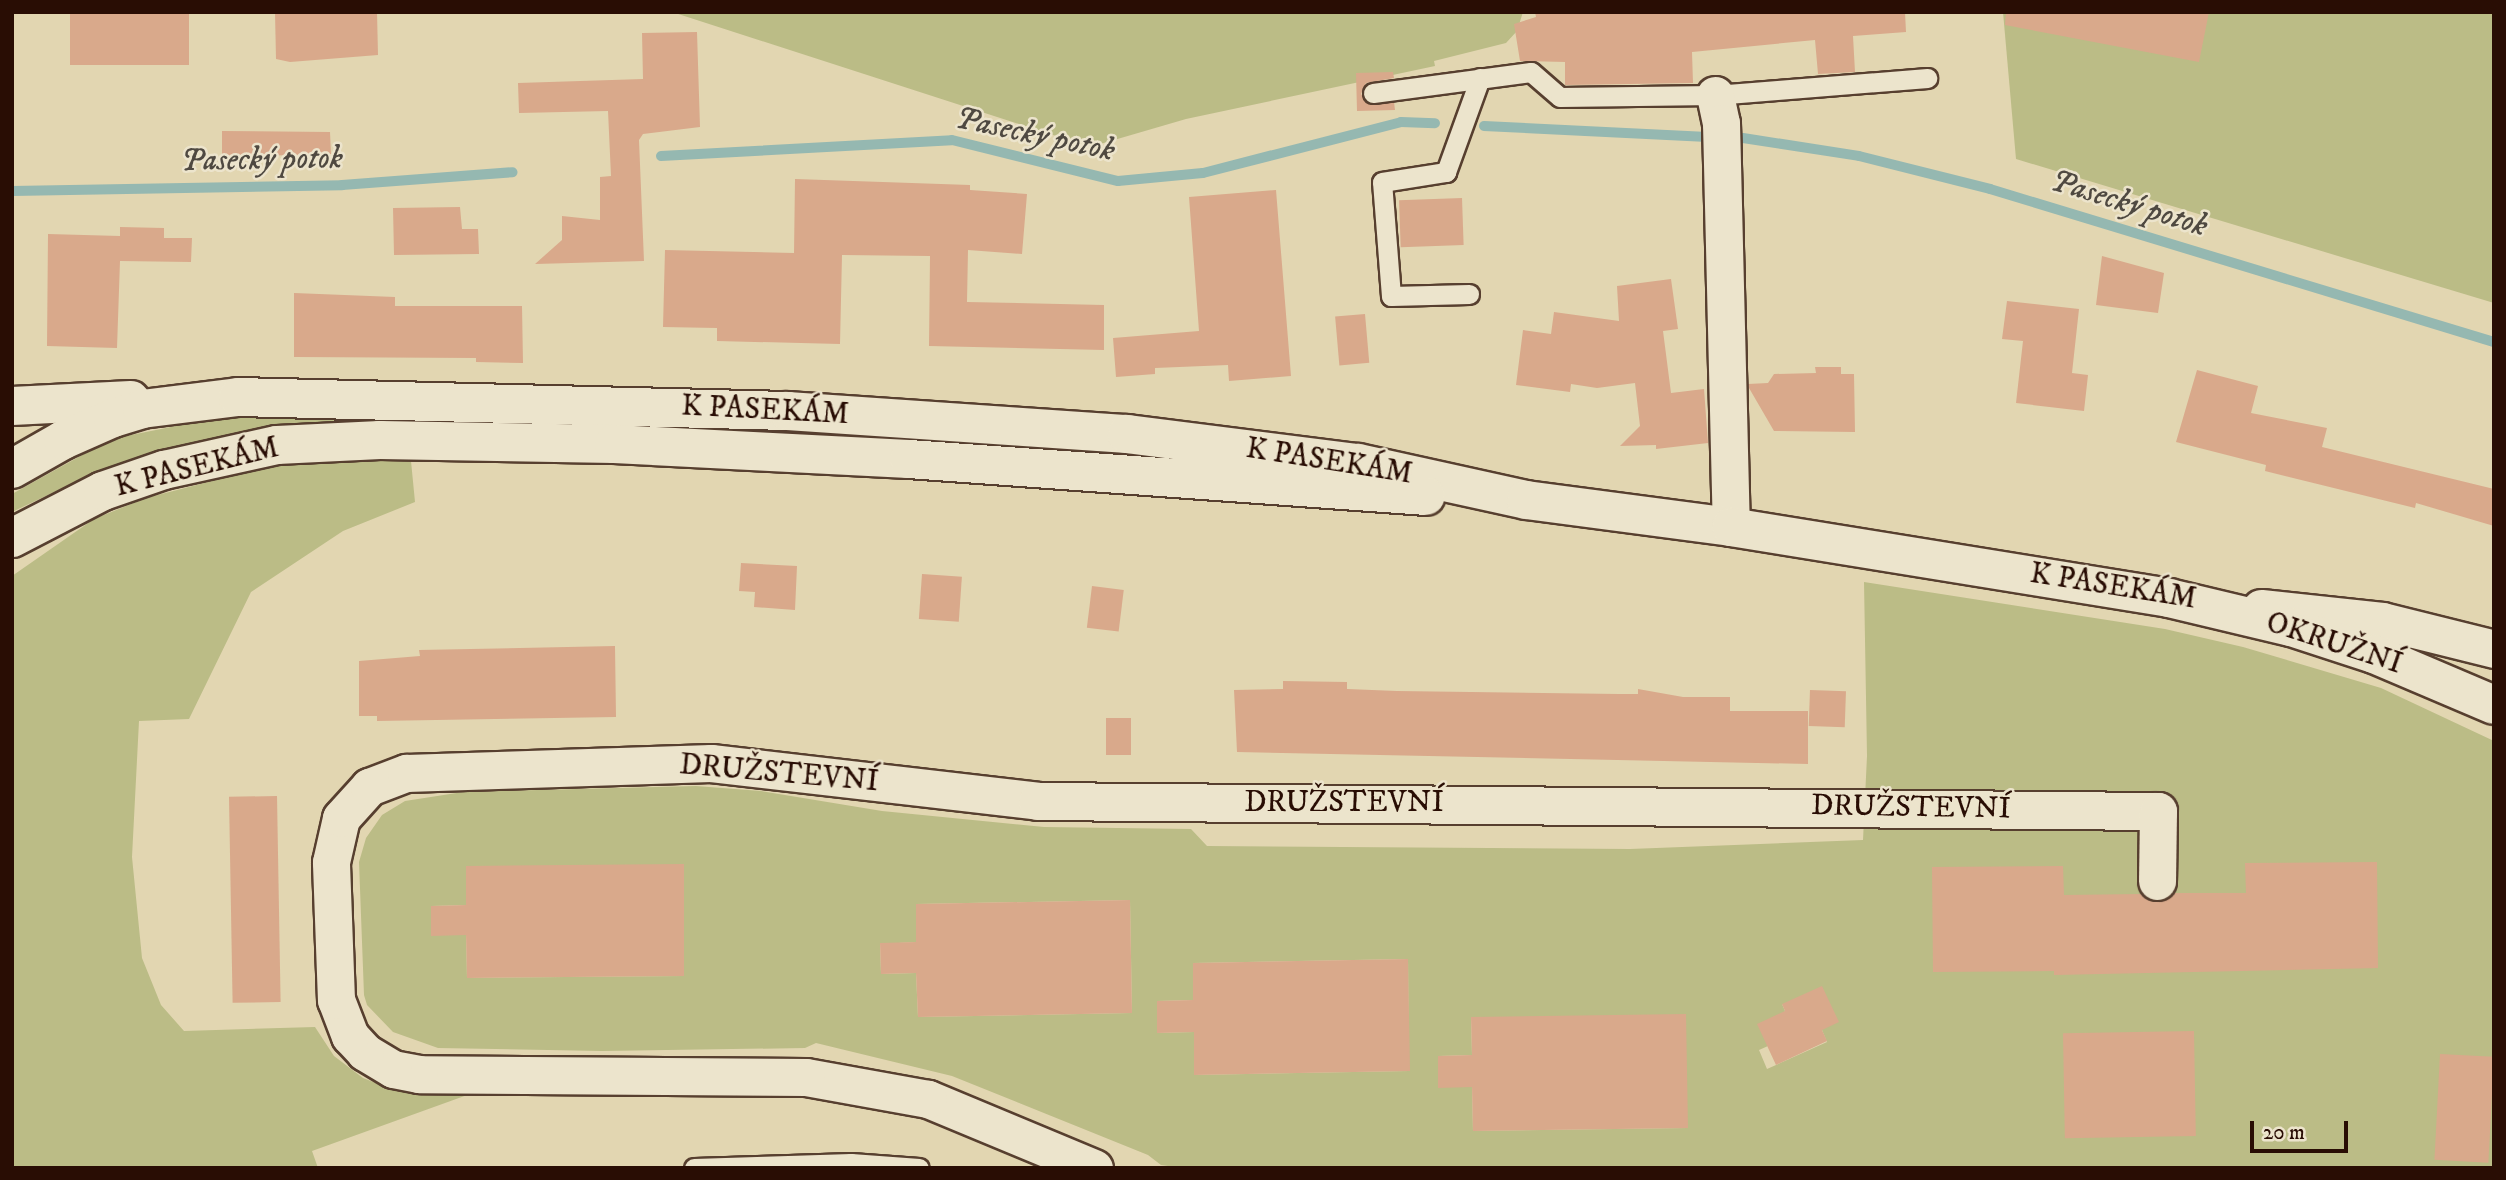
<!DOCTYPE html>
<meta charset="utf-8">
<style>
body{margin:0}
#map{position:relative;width:2506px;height:1180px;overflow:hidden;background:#e2d6b1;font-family:"IM FELL DW Pica",serif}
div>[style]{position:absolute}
.green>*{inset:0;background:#bbbc86}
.stream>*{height:10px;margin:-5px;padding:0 5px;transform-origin:5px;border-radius:5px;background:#95b8b1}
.building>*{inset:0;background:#d9a98b;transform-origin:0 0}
.roads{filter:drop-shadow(2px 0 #573f2f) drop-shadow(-2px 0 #573f2f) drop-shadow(0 2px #573f2f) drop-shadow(0 -2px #573f2f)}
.service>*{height:19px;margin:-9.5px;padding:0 9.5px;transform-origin:9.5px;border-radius:9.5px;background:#ece4cc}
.minor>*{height:37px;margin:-18.5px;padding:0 18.5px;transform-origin:18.5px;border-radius:18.5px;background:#ece4cc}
.tertiary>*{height:38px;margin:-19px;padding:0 19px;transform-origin:19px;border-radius:19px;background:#ece4cc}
span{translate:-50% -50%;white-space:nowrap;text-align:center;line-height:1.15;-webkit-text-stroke:5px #ece4cc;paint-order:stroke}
.street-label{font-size:30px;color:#290d04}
.water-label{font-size:32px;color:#4f4941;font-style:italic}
.frame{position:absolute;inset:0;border:14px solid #290d04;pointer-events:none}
.scale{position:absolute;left:2250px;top:1121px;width:98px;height:32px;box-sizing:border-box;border:4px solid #290d04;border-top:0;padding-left:9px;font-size:21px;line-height:24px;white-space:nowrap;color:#290d04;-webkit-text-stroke:5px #ece4cc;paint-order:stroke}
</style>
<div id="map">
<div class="green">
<div style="clip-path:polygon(672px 12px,1523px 12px,1517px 31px,1506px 43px,1434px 61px,1435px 66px,1186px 119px,1090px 147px)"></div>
<div style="clip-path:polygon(2003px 12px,2494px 12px,2494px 303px,2016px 159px)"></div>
<div style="clip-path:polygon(300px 415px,710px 423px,1250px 462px,265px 430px,146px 455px,92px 474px,12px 512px,12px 494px,111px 439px,221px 417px)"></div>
<div style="clip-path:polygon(321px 461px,411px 461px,415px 502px,343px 531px,251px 592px,189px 719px,139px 721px,132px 857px,142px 958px,161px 1005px,184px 1031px,315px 1027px,334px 1056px,363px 1078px,394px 1090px,470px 1094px,312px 1151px,318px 1168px,12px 1168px,12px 576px,94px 519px,146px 498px,263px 468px)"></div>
<div style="clip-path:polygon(evenodd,1864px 582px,2165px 629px,2243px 647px,2381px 688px,2494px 741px,2494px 1168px,1182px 1168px,1161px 1165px,1148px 1155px,952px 1076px,816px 1043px,805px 1048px,602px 1051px,438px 1048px,393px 1032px,367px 1005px,364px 995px,359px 862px,366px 838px,382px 815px,405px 801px,463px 792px,696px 786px,761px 791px,882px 811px,1044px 827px,1191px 829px,1207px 846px,1630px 849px,1863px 840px,1867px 756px,1864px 582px,684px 864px,684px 976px,467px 978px,466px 935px,431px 935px,431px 906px,466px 905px,684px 864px,1864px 582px,1130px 900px,1132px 1013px,918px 1017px,916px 973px,881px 974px,880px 944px,916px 942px,916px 904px,1130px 900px,1864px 582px,1408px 959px,1409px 1071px,1195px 1075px,1194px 1032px,1157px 1033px,1157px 1001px,1193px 1000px,1193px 963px,1408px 959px,1864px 582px,1782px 1004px,1822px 1030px,1827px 1042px,1767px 1069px,1759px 1050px,1768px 1046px,1785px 1011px,1782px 1004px,1864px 582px,1471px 1017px,1687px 1128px,1473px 1131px,1472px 1087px,1438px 1087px,1438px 1056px,1472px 1055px,1471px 1017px)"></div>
</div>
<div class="stream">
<div style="left:1484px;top:126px;width:229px;rotate:2.8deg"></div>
<div style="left:1743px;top:138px;width:117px;rotate:8.8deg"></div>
<div style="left:1859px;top:156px;width:135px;rotate:14.1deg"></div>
<div style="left:1990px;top:189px;width:527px;rotate:16.89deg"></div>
<div style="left:661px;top:156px;width:291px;rotate:-3.1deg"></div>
<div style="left:952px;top:140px;width:171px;rotate:13.9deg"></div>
<div style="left:1118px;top:181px;width:85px;rotate:-5.4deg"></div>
<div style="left:1203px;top:173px;width:204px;rotate:-14.4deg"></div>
<div style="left:1401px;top:122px;width:34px;rotate:2deg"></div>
<div style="left:12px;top:191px;width:330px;rotate:-1deg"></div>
<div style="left:342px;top:185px;width:171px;rotate:-4.3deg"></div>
</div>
<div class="building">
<div style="left:70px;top:12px;width:119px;height:53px"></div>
<div style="clip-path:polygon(275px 12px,377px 12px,378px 55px,290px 62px,276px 59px)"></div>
<div style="clip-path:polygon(1535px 12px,1905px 12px,1906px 32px,1853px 36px,1855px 72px,1818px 74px,1815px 40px,1692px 52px,1693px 83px,1565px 85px,1565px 62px,1520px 61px,1514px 24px,1536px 17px)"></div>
<div style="clip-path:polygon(2006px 12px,2209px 12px,2199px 62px,2005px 25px)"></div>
<div style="clip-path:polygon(697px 32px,700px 127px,643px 134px,639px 140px,644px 261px,535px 264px,562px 240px,562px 216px,600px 220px,600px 177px,611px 176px,608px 111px,519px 113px,518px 83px,643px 79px,642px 33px)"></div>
<div style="clip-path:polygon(1393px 72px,1394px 78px,1366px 83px,1361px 94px,1369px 104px,1394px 102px,1395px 110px,1357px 111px,1356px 73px)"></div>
<div style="clip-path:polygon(222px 131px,330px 132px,331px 154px,222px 157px)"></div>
<div style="clip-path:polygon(795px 179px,970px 185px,970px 190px,1027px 194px,1022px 254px,968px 250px,967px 302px,1104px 305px,1104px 350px,929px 346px,930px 256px,842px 255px,840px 344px,717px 341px,717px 328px,663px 327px,665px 250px,794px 253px)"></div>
<div style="clip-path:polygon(1276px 190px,1291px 376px,1229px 381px,1228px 365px,1155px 368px,1155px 374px,1116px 377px,1113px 338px,1199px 331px,1189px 197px)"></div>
<div style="left:1462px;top:198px;width:47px;height:63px;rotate:88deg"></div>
<div style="clip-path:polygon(460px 207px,462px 229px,478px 229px,479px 254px,394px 255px,393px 208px)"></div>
<div style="clip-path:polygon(120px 227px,164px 228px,164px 238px,192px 238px,191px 262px,120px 261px,117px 348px,47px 346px,48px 234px,120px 236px)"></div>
<div style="clip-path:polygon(2102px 256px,2164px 273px,2158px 313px,2096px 305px)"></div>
<div style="clip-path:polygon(1671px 279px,1678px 329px,1663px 331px,1671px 393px,1704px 389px,1708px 443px,1656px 449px,1656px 445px,1620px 446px,1640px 426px,1635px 383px,1597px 388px,1571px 384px,1570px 392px,1516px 385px,1523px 330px,1551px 334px,1554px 312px,1619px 321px,1617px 286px)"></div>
<div style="clip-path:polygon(294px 293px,395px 297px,395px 306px,522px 306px,523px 363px,476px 362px,476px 358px,294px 357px)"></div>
<div style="clip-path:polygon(2007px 301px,2079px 309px,2072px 373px,2088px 375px,2084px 411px,2016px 403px,2023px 341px,2002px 339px)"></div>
<div style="left:1365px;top:314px;width:49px;height:30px;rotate:85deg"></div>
<div style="clip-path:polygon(1815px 367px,1841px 367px,1841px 374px,1854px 374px,1855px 432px,1774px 431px,1749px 388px,1748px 384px,1768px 383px,1774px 374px,1816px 373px)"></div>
<div style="clip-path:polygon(2197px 370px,2258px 386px,2251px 413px,2327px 428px,2322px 447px,2494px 489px,2494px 526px,2416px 503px,2415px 508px,2265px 471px,2266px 465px,2176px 442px)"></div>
<div style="clip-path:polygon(741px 563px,797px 566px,795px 610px,754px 607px,755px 592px,739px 591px)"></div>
<div style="left:922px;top:574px;width:40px;height:45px;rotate:4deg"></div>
<div style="left:1092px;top:586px;width:32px;height:42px;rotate:7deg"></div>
<div style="clip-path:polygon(615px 646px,616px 717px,377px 721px,377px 716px,359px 716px,359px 661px,420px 656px,419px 650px)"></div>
<div style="clip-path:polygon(1283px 681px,1347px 682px,1347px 689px,1397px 691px,1619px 694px,1638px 694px,1638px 689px,1683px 697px,1730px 697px,1730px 711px,1808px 711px,1808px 764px,1237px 752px,1234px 690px,1283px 689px)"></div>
<div style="left:1810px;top:690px;width:36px;height:36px;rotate:2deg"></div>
<div style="left:1106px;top:718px;width:25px;height:37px"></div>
<div style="left:277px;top:796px;width:206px;height:48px;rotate:89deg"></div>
<div style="clip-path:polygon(2377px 862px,2378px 968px,2054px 975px,2054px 971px,1933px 972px,1932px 867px,2063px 866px,2064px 895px,2141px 894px,2157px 902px,2173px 893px,2246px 893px,2245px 863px)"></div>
<div style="clip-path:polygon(684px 864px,684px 976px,467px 978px,466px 935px,431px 936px,431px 906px,466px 905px,466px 866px)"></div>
<div style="clip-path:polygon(1130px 900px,1132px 1013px,918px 1017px,916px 973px,881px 974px,880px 943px,916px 942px,916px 904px)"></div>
<div style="clip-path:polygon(1408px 959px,1410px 1071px,1194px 1075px,1194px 1032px,1157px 1033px,1157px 1001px,1193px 1000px,1193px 963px)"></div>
<div style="clip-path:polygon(1822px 986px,1839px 1022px,1822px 1030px,1827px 1041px,1776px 1065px,1757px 1024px,1785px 1011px,1782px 1004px)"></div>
<div style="clip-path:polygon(1686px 1014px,1688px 1128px,1473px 1131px,1472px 1087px,1438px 1088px,1438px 1056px,1472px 1055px,1471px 1017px)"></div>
<div style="left:2194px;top:1031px;width:105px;height:131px;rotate:89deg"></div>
<div style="left:2440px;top:1054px;width:54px;height:106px;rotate:3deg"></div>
</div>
<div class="roads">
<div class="service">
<div style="left:1373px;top:93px;width:159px;rotate:-7.6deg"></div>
<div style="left:1531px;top:72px;width:38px;rotate:41deg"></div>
<div style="left:1560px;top:97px;width:155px;rotate:-0.7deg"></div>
<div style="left:1715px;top:95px;width:213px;rotate:-4.6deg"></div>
<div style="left:1469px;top:294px;width:78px;rotate:178.5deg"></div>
<div style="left:1391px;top:296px;width:114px;rotate:-94.5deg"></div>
<div style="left:1382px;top:182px;width:65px;rotate:-8.9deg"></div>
<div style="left:1446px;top:172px;width:100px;rotate:-70.1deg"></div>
<div style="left:694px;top:1168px;width:157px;rotate:-1.8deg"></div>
<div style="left:851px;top:1163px;width:68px;rotate:4.2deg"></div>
</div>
<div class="minor">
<div style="left:1715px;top:95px;width:29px;rotate:78deg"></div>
<div style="left:1721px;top:123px;width:404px;rotate:88.6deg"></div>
<div style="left:2261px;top:608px;width:122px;rotate:6.1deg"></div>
<div style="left:2382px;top:621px;width:115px;rotate:14deg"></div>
<div style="left:1094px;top:1168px;width:180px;rotate:-157.4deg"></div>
<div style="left:928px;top:1099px;width:124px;rotate:-169.8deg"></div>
<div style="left:806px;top:1077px;width:387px;rotate:-179.6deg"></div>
<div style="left:419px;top:1074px;width:26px;rotate:-169deg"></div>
<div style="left:393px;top:1069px;width:33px;rotate:-149deg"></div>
<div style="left:365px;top:1052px;width:22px;rotate:-133deg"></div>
<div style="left:350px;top:1036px;width:39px;rotate:-111deg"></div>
<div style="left:336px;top:1000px;width:138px;rotate:-92.1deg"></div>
<div style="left:331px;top:862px;width:45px;rotate:-77.2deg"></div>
<div style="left:341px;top:818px;width:42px;rotate:-47.9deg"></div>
<div style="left:369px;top:787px;width:40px;rotate:-21deg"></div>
<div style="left:406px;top:773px;width:305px;rotate:-1.9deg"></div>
<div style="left:711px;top:763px;width:328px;rotate:6.6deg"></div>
<div style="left:1037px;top:801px;width:1121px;rotate:0.51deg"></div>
<div style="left:2158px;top:811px;width:70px;rotate:90.8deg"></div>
</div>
<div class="tertiary">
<div style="left:12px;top:406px;width:119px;rotate:-2.9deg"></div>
<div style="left:12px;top:469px;width:59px;rotate:-29.6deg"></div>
<div style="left:63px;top:440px;width:55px;rotate:-23.7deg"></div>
<div style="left:113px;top:418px;width:30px;rotate:-17deg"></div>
<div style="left:142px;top:409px;width:97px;rotate:-7.1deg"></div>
<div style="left:238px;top:397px;width:550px;rotate:1.46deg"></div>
<div style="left:788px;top:411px;width:340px;rotate:3.9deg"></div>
<div style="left:1127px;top:434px;width:233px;rotate:7.2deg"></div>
<div style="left:1358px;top:463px;width:172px;rotate:12.4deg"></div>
<div style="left:1526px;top:500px;width:207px;rotate:7.5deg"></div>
<div style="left:1731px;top:527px;width:444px;rotate:9.2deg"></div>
<div style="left:2169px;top:598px;width:125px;rotate:13.4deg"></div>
<div style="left:2291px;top:627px;width:87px;rotate:18deg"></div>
<div style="left:2374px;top:654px;width:130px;rotate:23deg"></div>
<div style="left:12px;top:538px;width:102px;rotate:-27.3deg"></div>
<div style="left:103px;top:491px;width:65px;rotate:-19deg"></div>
<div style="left:164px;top:470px;width:116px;rotate:-12.5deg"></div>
<div style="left:277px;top:445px;width:103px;rotate:-2.8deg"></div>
<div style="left:380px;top:440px;width:234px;rotate:1deg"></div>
<div style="left:614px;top:444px;width:295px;rotate:2.9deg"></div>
<div style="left:909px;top:459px;width:518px;rotate:4.09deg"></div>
</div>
</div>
<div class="street-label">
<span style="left:765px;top:411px;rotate:3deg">K PASEKÁM</span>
<span style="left:1329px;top:462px;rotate:9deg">K PASEKÁM</span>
<span style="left:197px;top:468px;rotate:-14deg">K PASEKÁM</span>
<span style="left:2113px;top:587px;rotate:9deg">K PASEKÁM</span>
<span style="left:2334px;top:644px;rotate:18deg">OKRUŽNÍ</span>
<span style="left:779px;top:774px;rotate:5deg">DRUŽSTEVNÍ</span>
<span style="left:1344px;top:803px">DRUŽSTEVNÍ</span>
<span style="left:1911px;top:808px;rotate:1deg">DRUŽSTEVNÍ</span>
</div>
<div class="water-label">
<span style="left:1035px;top:135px;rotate:12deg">Pasecký potok</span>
<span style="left:262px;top:160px;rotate:-1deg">Pasecký potok</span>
<span style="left:2129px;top:204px;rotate:17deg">Pasecký potok</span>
</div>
<div class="frame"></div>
<div class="scale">20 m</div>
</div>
